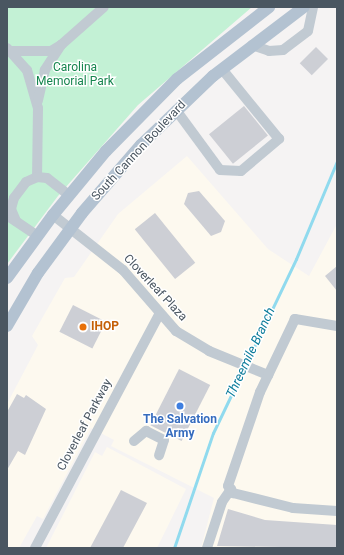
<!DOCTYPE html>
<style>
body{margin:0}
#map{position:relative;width:344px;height:555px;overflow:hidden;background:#f5f3f3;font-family:Roboto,sans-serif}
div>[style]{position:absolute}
.commercial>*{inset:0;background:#fdf9ef}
.green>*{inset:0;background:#c3f1d5}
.stream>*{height:3px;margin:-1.5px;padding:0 1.5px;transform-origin:1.5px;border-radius:1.5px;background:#90daee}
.building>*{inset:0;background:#cdcfd5;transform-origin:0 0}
.minor>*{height:10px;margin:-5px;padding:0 5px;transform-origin:5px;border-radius:5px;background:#c1cad2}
.major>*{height:12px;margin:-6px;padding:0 6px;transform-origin:6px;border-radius:6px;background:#b3c2d1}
.dots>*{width:11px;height:11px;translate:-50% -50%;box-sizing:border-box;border:2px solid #fff;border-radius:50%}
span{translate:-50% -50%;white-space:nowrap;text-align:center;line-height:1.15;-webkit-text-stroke:3px #fff;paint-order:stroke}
.park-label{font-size:12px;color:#17864f}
.street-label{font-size:12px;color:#4a5661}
.food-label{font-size:12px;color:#c56008;font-weight:700}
.left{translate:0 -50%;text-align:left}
.shop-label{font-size:12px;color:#366cbe;font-weight:700}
.water-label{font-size:13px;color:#0c7c9b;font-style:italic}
.frame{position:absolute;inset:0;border:8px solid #4a5661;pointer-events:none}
</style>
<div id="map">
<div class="commercial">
<div style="clip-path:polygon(187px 156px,268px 249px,309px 276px,337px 224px,337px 548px,201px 548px,214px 498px,111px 446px,114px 440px,91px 428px,43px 519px,37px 516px,19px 548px,7px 548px,7px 404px,38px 345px,32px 336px,65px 278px,74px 277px,118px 214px)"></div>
<div style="clip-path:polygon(107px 447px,186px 489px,157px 548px,46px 548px,95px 452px,102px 456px)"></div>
</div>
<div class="green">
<div style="clip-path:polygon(7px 7px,252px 7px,138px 105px,58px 196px,7px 264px)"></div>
</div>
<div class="stream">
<div style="left:174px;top:548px;width:121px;rotate:-71.3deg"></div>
<div style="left:213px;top:433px;width:193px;rotate:-64.5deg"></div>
<div style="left:296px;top:259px;width:106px;rotate:-67.3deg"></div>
</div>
<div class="building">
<div style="left:316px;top:47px;width:17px;height:23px;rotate:45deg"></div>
<div style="left:244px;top:106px;width:38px;height:45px;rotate:51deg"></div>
<div style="clip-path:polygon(199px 191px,225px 221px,221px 232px,211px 236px,184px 204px,188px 193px)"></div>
<div style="left:155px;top:213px;width:64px;height:26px;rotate:51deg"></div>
<div style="clip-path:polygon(337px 266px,337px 291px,325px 276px)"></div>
<div style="left:73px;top:305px;width:37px;height:30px;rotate:27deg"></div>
<div style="left:179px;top:369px;width:35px;height:63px;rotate:27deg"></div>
<div style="clip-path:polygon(17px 394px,24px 398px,26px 395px,46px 409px,25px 455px,18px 451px,7px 470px,7px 412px)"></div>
<div style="clip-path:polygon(121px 490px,147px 503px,123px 548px,90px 548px)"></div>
<div style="clip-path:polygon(228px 509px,265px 520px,337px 525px,337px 548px,217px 546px)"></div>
</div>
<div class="minor">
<div style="left:61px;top:45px;width:57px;rotate:-41.5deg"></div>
<div style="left:252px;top:45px;width:18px;rotate:19deg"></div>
<div style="left:269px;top:51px;width:14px;rotate:-4deg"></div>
<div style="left:283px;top:50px;width:31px;rotate:-37deg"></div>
<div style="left:308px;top:31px;width:25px;rotate:-78deg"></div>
<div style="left:7px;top:48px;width:30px;rotate:48deg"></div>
<div style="left:27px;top:70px;width:40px;rotate:74deg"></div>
<div style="left:38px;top:108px;width:69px;rotate:90.8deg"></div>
<div style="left:10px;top:51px;width:41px"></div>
<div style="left:51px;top:51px;width:12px;rotate:-31deg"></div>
<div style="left:61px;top:45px;width:30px;rotate:123deg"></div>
<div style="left:45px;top:70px;width:32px;rotate:103deg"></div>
<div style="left:176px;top:110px;width:74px;rotate:53.7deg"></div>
<div style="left:220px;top:170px;width:21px;rotate:3deg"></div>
<div style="left:241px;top:171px;width:50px;rotate:-40.1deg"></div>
<div style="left:279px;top:139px;width:90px;rotate:-129.2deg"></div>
<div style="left:53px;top:215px;width:89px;rotate:38.2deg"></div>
<div style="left:123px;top:270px;width:81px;rotate:49deg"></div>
<div style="left:176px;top:331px;width:39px;rotate:31deg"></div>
<div style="left:209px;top:351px;width:64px;rotate:22.1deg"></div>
<div style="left:11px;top:218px;width:32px;rotate:34deg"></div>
<div style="left:16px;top:221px;width:13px;rotate:-113deg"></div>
<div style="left:11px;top:209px;width:11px;rotate:-75deg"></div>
<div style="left:14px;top:198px;width:20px;rotate:-53deg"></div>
<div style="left:26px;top:182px;width:12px;rotate:-24deg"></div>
<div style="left:37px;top:177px;width:10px;rotate:6deg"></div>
<div style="left:47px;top:178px;width:28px;rotate:38deg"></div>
<div style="left:337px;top:326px;width:43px;rotate:-170.5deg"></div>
<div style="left:295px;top:319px;width:81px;rotate:115.6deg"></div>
<div style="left:260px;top:392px;width:99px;rotate:108.8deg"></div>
<div style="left:228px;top:486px;width:9px;rotate:54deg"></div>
<div style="left:233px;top:493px;width:62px;rotate:14deg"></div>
<div style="left:293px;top:508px;width:44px;rotate:3.9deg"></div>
<div style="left:134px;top:441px;width:16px;rotate:-40deg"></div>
<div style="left:146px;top:431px;width:20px;rotate:27deg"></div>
<div style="left:164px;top:440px;width:16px;rotate:108deg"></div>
<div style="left:35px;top:548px;width:264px;rotate:-62deg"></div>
<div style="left:207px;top:548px;width:48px;rotate:-71.9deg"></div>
<div style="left:222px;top:502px;width:16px;rotate:-55deg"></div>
</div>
<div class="major">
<div style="left:7px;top:278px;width:78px;rotate:-53.9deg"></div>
<div style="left:53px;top:215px;width:83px;rotate:-50.4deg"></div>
<div style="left:106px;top:151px;width:101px;rotate:-45.4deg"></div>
<div style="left:177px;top:79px;width:117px;rotate:-38deg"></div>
<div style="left:7px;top:326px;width:61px;rotate:-59.7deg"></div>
<div style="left:38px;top:273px;width:74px;rotate:-53.7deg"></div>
<div style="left:82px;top:213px;width:90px;rotate:-49.1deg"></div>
<div style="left:141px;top:145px;width:100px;rotate:-43.8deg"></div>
<div style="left:213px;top:76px;width:114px;rotate:-37.2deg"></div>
</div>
<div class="dots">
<div style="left:83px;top:327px;background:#e8710a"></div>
<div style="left:180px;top:406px;background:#3f7fe0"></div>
</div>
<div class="park-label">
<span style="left:75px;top:75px">Carolina<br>Memorial Park</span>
</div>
<div class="street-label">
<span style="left:139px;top:151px;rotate:-47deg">South Cannon Boulevard</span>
<span style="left:155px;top:288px;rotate:47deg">Cloverleaf Plaza</span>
<span style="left:85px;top:425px;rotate:-62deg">Cloverleaf Parkway</span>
</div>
<div class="food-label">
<span class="left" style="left:91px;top:327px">IHOP</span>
</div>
<div class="shop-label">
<span style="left:180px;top:427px">The Salvation<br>Army</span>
</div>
<div class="water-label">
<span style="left:251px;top:353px;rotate:-65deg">Threemile Branch</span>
</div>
<div class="frame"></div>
</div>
